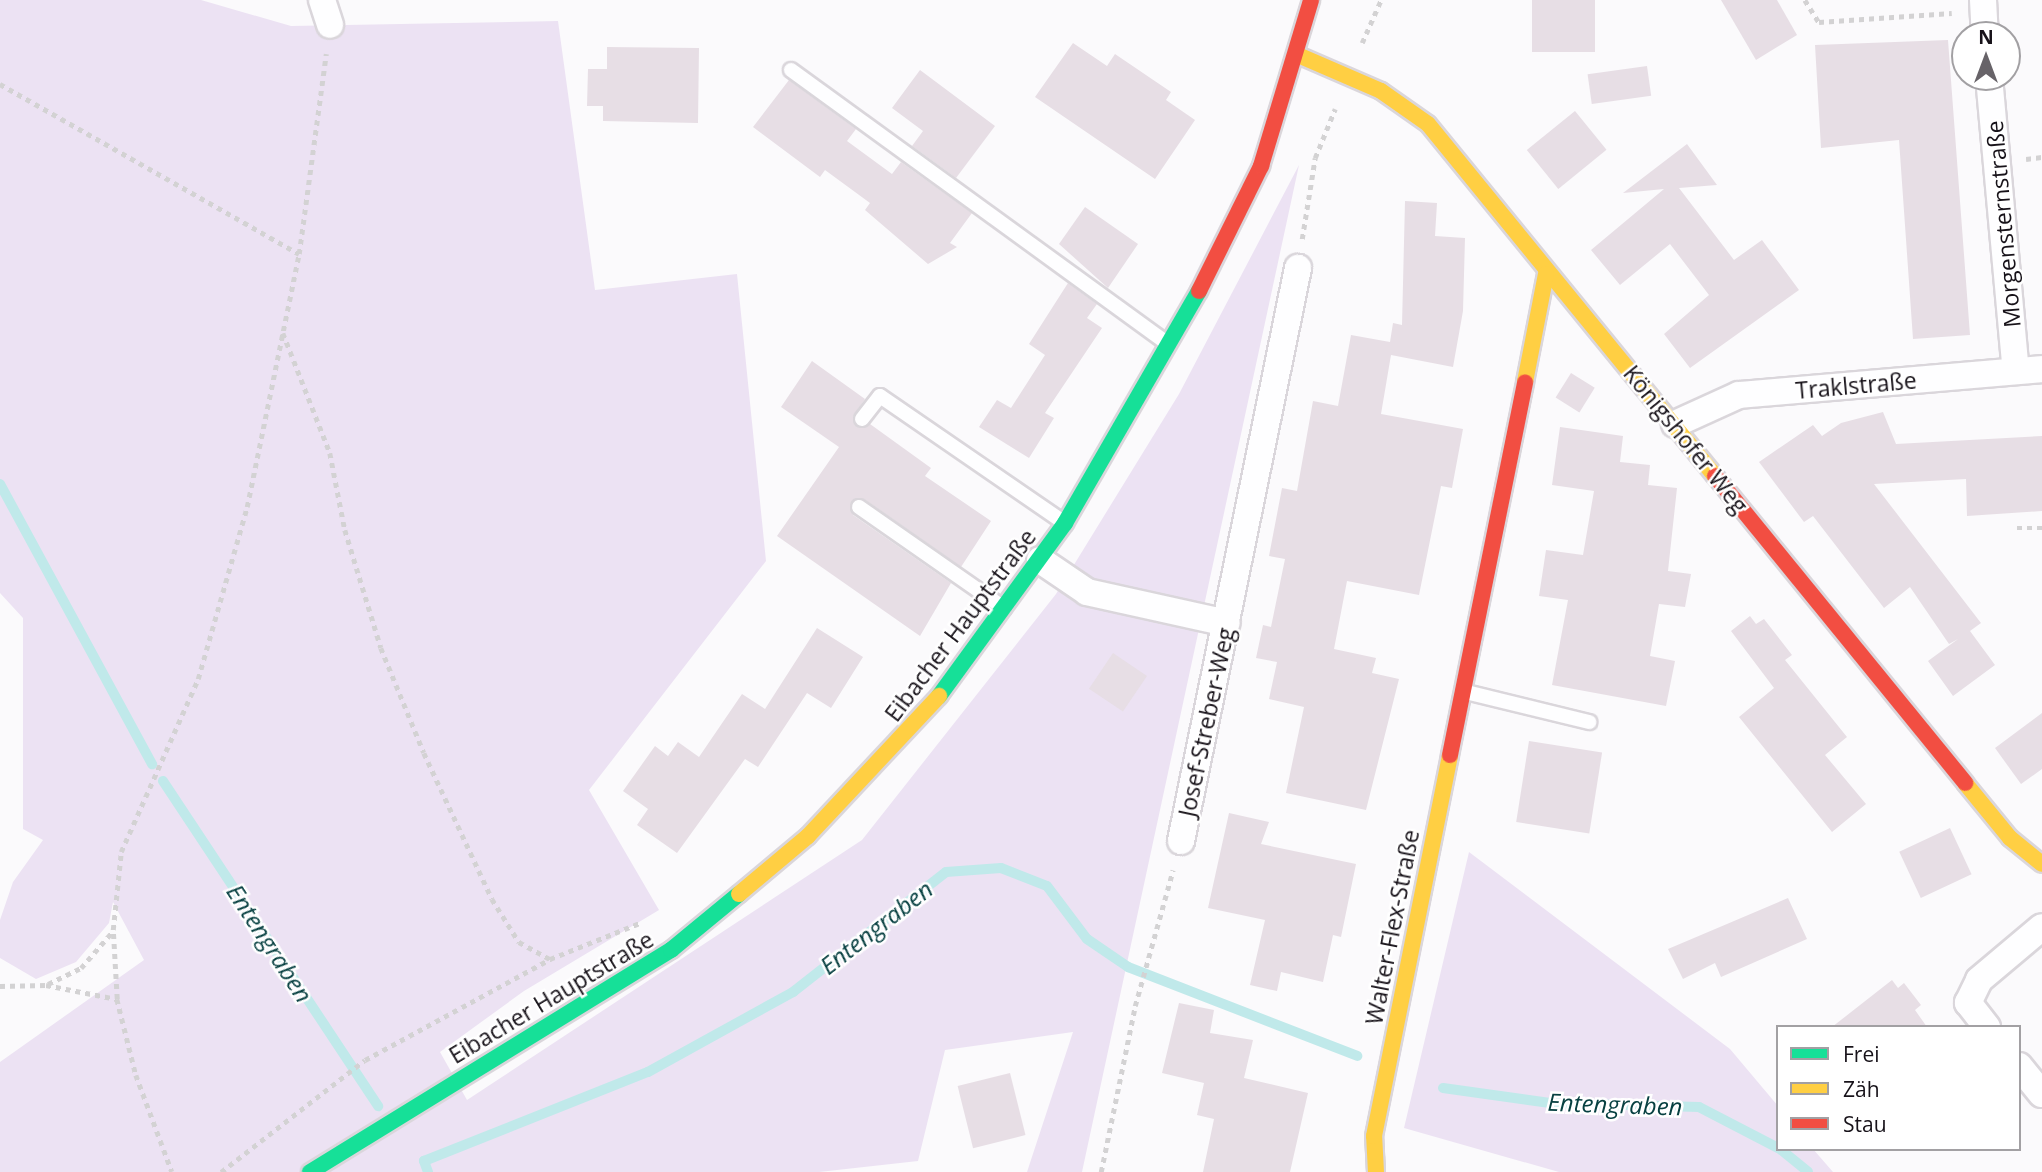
<!DOCTYPE html>
<meta charset="utf-8">
<style>
body{margin:0}
#map{position:relative;width:2042px;height:1172px;overflow:hidden;background:#fbfafc;font-family:"Open Sans",sans-serif}
div>[style]{position:absolute}
.green>*{inset:0;background:#ece2f3}
.stream>*{height:10px;margin:-5px;padding:0 5px;transform-origin:5px;border-radius:5px;background:#c0e9ea}
.building>*{inset:0;background:#e7dee5;transform-origin:0 0}
.path>*{height:4.5px;margin-top:-2.25px;transform-origin:0;background:repeating-linear-gradient(90deg,#d3d2d3 0 5px,transparent 0 10px)}
.roads{filter:drop-shadow(2px 0 #dad6db) drop-shadow(-2px 0 #dad6db) drop-shadow(0 2px #dad6db) drop-shadow(0 -2px #dad6db)}
.lane>*{height:14px;margin:-7px;padding:0 7px;transform-origin:7px;border-radius:7px;background:#fefeff}
.street>*{height:26px;margin:-13px;padding:0 13px;transform-origin:13px;border-radius:13px;background:#fefeff}
.fast>*{height:16px;margin:-8px;padding:0 8px;transform-origin:8px;border-radius:8px;background:#16e098}
.slow>*{height:16px;margin:-8px;padding:0 8px;transform-origin:8px;border-radius:8px;background:#ffcf43}
.jam>*{height:16px;margin:-8px;padding:0 8px;transform-origin:8px;border-radius:8px;background:#f24e42}
span{translate:-50% -50%;white-space:nowrap;text-align:center;line-height:1.15;-webkit-text-stroke:5px #fff;paint-order:stroke}
.street-label{font-size:23px;color:#171219}
.water-label{font-size:24px;color:#074041;font-style:italic}
.legend{position:absolute;left:1776px;top:1025px;width:245px;height:126px;box-sizing:border-box;background:#fff;border:2px solid #a2a0a3;margin:0;padding:9px 12px;list-style:none;font-size:21px;color:#171219}
.legend li{display:flex;align-items:center;gap:14px;height:35px}
.legend b{width:35px;border:2px solid #a2a0a3}
.north{position:absolute;left:1951px;top:21px;width:70px;height:70px;box-sizing:border-box;background:#fff;border:2px solid #a2a0a3;border-radius:50%;rotate:0deg;font-size:19px;font-weight:700;line-height:28px;text-align:center;color:#171219}
.north::after{content:'';display:block;margin:auto;width:24px;height:32px;background:#676368;clip-path:polygon(50% 0,100% 100%,50% 72%,0 100%)}
</style>
<div id="map">
<div class="green">
<div style="clip-path:polygon(0 0,201px 0,291px 26px,558px 21px,595px 290px,737px 274px,766px 561px,589px 790px,659px 910px,524px 991px,440px 1052px,467px 1100px,862px 840px,1056px 594px,1179px 394px,1299px 165px,1082px 1172px,1027px 1172px,1073px 1032px,945px 1050px,918px 1161px,819px 1172px,0 1172px,0 1062px,144px 960px,113px 902px,109px 923px,76px 962px,36px 979px,0 958px,0 920px,13px 882px,43px 840px,23px 829px,23px 618px,0 593px)"></div>
<div style="clip-path:polygon(1469px 852px,1730px 1049px,1778px 1106px,1778px 1149px,1813px 1149px,1833px 1172px,1559px 1172px,1404px 1128px)"></div>
</div>
<div class="stream">
<div style="left:0;top:484px;width:319px;rotate:61.5deg"></div>
<div style="left:163px;top:781px;width:390px;rotate:56.5deg"></div>
<div style="left:1443px;top:1088px;width:108px;rotate:8deg"></div>
<div style="left:1550px;top:1103px;width:149px;rotate:1.5deg"></div>
<div style="left:1699px;top:1107px;width:89px;rotate:27.4deg"></div>
<div style="left:1780px;top:1149px;width:36px;rotate:39deg"></div>
<div style="left:428px;top:1172px;width:12px;rotate:-110deg"></div>
<div style="left:424px;top:1161px;width:241px;rotate:-21.7deg"></div>
<div style="left:648px;top:1072px;width:166px;rotate:-28.9deg"></div>
<div style="left:793px;top:992px;width:194px;rotate:-38.1deg"></div>
<div style="left:946px;top:872px;width:55px;rotate:-4.2deg"></div>
<div style="left:1001px;top:868px;width:49px;rotate:21.4deg"></div>
<div style="left:1047px;top:886px;width:66px;rotate:53deg"></div>
<div style="left:1087px;top:939px;width:50px;rotate:34.3deg"></div>
<div style="left:1128px;top:967px;width:246px;rotate:21.2deg"></div>
</div>
<div class="building">
<div style="left:1532px;top:0;width:63px;height:52px"></div>
<div style="clip-path:polygon(1721px 0,1777px 0,1797px 35px,1756px 60px)"></div>
<div style="clip-path:polygon(1948px 40px,1970px 335px,1913px 339px,1899px 140px,1821px 148px,1815px 45px)"></div>
<div style="clip-path:polygon(1073px 43px,1107px 66px,1115px 54px,1171px 92px,1166px 100px,1195px 120px,1155px 179px,1035px 97px)"></div>
<div style="clip-path:polygon(607px 47px,699px 48px,698px 123px,603px 121px,603px 106px,587px 106px,588px 69px,607px 69px)"></div>
<div style="left:1647px;top:66px;width:30px;height:60px;rotate:82deg"></div>
<div style="clip-path:polygon(920px 70px,995px 126px,956px 178px,912px 146px,923px 131px,892px 108px)"></div>
<div style="clip-path:polygon(789px 80px,856px 129px,847px 141px,892px 174px,901px 162px,972px 213px,950px 243px,957px 247px,928px 264px,865px 210px,870px 203px,825px 170px,820px 177px,753px 127px)"></div>
<div style="left:1575px;top:111px;width:50px;height:62px;rotate:51deg"></div>
<div style="clip-path:polygon(1687px 144px,1717px 185px,1679px 188px,1734px 260px,1762px 240px,1799px 290px,1690px 368px,1664px 334px,1709px 295px,1670px 244px,1620px 285px,1591px 250px,1664px 189px,1623px 193px)"></div>
<div style="clip-path:polygon(1405px 201px,1437px 203px,1435px 236px,1465px 238px,1463px 311px,1453px 367px,1391px 355px,1381px 414px,1463px 429px,1452px 488px,1441px 486px,1419px 595px,1347px 581px,1334px 649px,1376px 658px,1372px 673px,1399px 679px,1366px 810px,1286px 793px,1304px 707px,1269px 699px,1277px 662px,1256px 658px,1263px 625px,1271px 627px,1285px 559px,1269px 556px,1282px 488px,1297px 491px,1313px 401px,1338px 406px,1351px 335px,1390px 342px,1393px 323px,1402px 325px)"></div>
<div style="clip-path:polygon(1085px 207px,1138px 244px,1108px 288px,1059px 244px)"></div>
<div style="clip-path:polygon(1068px 283px,1097px 304px,1087px 318px,1102px 328px,1045px 413px,1054px 418px,1029px 458px,979px 427px,997px 400px,1011px 408px,1045px 355px,1029px 344px)"></div>
<div style="clip-path:polygon(812px 361px,865px 399px,853px 417px,856px 426px,870px 424px,931px 468px,925px 476px,991px 521px,961px 567px,864px 499px,851px 502px,853px 515px,951px 583px,920px 636px,777px 536px,839px 447px,781px 407px)"></div>
<div style="left:1571px;top:373px;width:28px;height:29px;rotate:32deg"></div>
<div style="clip-path:polygon(1883px 412px,1896px 444px,2042px 436px,2042px 511px,1967px 516px,1966px 479px,1874px 484px,1981px 623px,1970px 631px,1995px 665px,1953px 696px,1928px 661px,1958px 639px,1949px 644px,1910px 587px,1884px 608px,1813px 516px,1804px 522px,1759px 462px,1813px 425px,1822px 436px,1841px 423px)"></div>
<div style="clip-path:polygon(1560px 427px,1623px 436px,1620px 462px,1650px 465px,1648px 485px,1677px 488px,1668px 571px,1691px 574px,1685px 607px,1659px 604px,1650px 656px,1675px 661px,1666px 706px,1552px 685px,1568px 600px,1539px 596px,1546px 550px,1583px 555px,1594px 491px,1552px 485px)"></div>
<div style="clip-path:polygon(1750px 616px,1756px 624px,1764px 619px,1792px 655px,1785px 660px,1847px 737px,1825px 755px,1866px 804px,1832px 832px,1739px 717px,1774px 688px,1731px 631px)"></div>
<div style="clip-path:polygon(817px 628px,863px 657px,831px 708px,807px 693px,758px 767px,745px 759px,677px 853px,637px 825px,648px 809px,623px 791px,655px 746px,668px 756px,678px 742px,699px 757px,742px 694px,765px 709px)"></div>
<div style="left:1113px;top:653px;width:41px;height:43px;rotate:34deg"></div>
<div style="clip-path:polygon(2042px 713px,2042px 769px,2021px 784px,1995px 748px)"></div>
<div style="left:1529px;top:741px;width:74px;height:82px;rotate:9deg"></div>
<div style="clip-path:polygon(1229px 813px,1269px 822px,1261px 844px,1356px 864px,1341px 937px,1333px 935px,1323px 982px,1281px 972px,1277px 991px,1250px 985px,1265px 920px,1208px 908px)"></div>
<div style="left:1950px;top:828px;width:51px;height:56px;rotate:65deg"></div>
<div style="clip-path:polygon(1788px 898px,1807px 939px,1721px 977px,1715px 963px,1683px 979px,1668px 949px)"></div>
<div style="clip-path:polygon(1892px 980px,1898px 988px,1904px 983px,1921px 1005px,1915px 1010px,1927px 1027px,1832px 1027px)"></div>
<div style="clip-path:polygon(1179px 1003px,1214px 1010px,1210px 1033px,1253px 1040px,1244px 1078px,1308px 1093px,1290px 1172px,1203px 1172px,1214px 1119px,1197px 1115px,1204px 1083px,1162px 1073px)"></div>
<div style="left:1010px;top:1073px;width:64px;height:54px;rotate:76deg"></div>
</div>
<div class="path">
<div style="left:1805px;top:0;width:26px;rotate:58deg"></div>
<div style="left:1819px;top:22px;width:133px;rotate:-3.9deg"></div>
<div style="left:1362px;top:43px;width:47px;rotate:-66.2deg"></div>
<div style="left:0;top:84px;width:344px;rotate:29.6deg"></div>
<div style="left:2026px;top:159px;width:16px;rotate:-7deg"></div>
<div style="left:1302px;top:239px;width:82px;rotate:-80.9deg"></div>
<div style="left:1315px;top:158px;width:53px;rotate:-67.8deg"></div>
<div style="left:283px;top:333px;width:129px;rotate:68.6deg"></div>
<div style="left:330px;top:453px;width:78px;rotate:79deg"></div>
<div style="left:345px;top:530px;width:123px;rotate:73deg"></div>
<div style="left:381px;top:648px;width:113px;rotate:67.7deg"></div>
<div style="left:424px;top:753px;width:161px;rotate:65deg"></div>
<div style="left:492px;top:899px;width:51px;rotate:57.9deg"></div>
<div style="left:519px;top:942px;width:35px;rotate:29deg"></div>
<div style="left:2017px;top:528px;width:25px"></div>
<div style="left:48px;top:984px;width:37px;rotate:-26deg"></div>
<div style="left:81px;top:968px;width:49px;rotate:-49.1deg"></div>
<div style="left:0;top:986px;width:46px;rotate:-1.2deg"></div>
<div style="left:46px;top:985px;width:72px;rotate:11.2deg"></div>
<div style="left:117px;top:999px;width:69px;rotate:-93.3deg"></div>
<div style="left:113px;top:930px;width:78px;rotate:-84.1deg"></div>
<div style="left:121px;top:852px;width:189px;rotate:-66deg"></div>
<div style="left:198px;top:679px;width:179px;rotate:-74.1deg"></div>
<div style="left:247px;top:507px;width:258px;rotate:-78.4deg"></div>
<div style="left:299px;top:254px;width:202px;rotate:-82.3deg"></div>
<div style="left:117px;top:999px;width:78px;rotate:76deg"></div>
<div style="left:136px;top:1075px;width:103px;rotate:69.6deg"></div>
<div style="left:221px;top:1172px;width:182px;rotate:-37.9deg"></div>
<div style="left:365px;top:1060px;width:211px;rotate:-28.6deg"></div>
<div style="left:550px;top:959px;width:99px;rotate:-21.9deg"></div>
<div style="left:1101px;top:1172px;width:169px;rotate:-78.4deg"></div>
<div style="left:1135px;top:1006px;width:141px;rotate:-74.4deg"></div>
</div>
<div class="roads">
<div class="lane">
<div style="left:791px;top:70px;width:466px;rotate:36deg"></div>
<div style="left:862px;top:419px;width:29px;rotate:-52deg"></div>
<div style="left:880px;top:396px;width:224px;rotate:34.5deg"></div>
<div style="left:859px;top:507px;width:177px;rotate:34.9deg"></div>
<div style="left:1466px;top:692px;width:127px;rotate:13.7deg"></div>
</div>
<div class="street">
<div style="left:322px;top:0;width:26px;rotate:72deg"></div>
<div style="left:1983px;top:0;width:35px;rotate:87deg"></div>
<div style="left:1989px;top:77px;width:295px;rotate:84.8deg"></div>
<div style="left:1675px;top:424px;width:70px;rotate:-24.4deg"></div>
<div style="left:1739px;top:395px;width:304px;rotate:-4.9deg"></div>
<div style="left:1040px;top:560px;width:57px;rotate:34.2deg"></div>
<div style="left:1087px;top:592px;width:143px;rotate:12.5deg"></div>
<div style="left:1181px;top:841px;width:585px;rotate:-78.46deg"></div>
<div style="left:1987px;top:1027px;width:31px;rotate:-128deg"></div>
<div style="left:1968px;top:1003px;width:25px;rotate:-64deg"></div>
<div style="left:1979px;top:980px;width:82px;rotate:-40.1deg"></div>
<div style="left:2019px;top:1066px;width:36px;rotate:51deg"></div>
</div>
<div class="fast">
<div style="left:939px;top:696px;width:214px;rotate:-53.9deg"></div>
<div style="left:1065px;top:523px;width:268px;rotate:-60deg"></div>
<div style="left:310px;top:1172px;width:424px;rotate:-31.6deg"></div>
<div style="left:671px;top:950px;width:88px;rotate:-39.5deg"></div>
</div>
<div class="slow">
<div style="left:1298px;top:55px;width:90px;rotate:23.4deg"></div>
<div style="left:1381px;top:91px;width:57px;rotate:35.1deg"></div>
<div style="left:1428px;top:124px;width:454px;rotate:50.8deg"></div>
<div style="left:1525px;top:382px;width:110px;rotate:-79deg"></div>
<div style="left:1965px;top:783px;width:71px;rotate:50.7deg"></div>
<div style="left:2010px;top:838px;width:41px;rotate:39.1deg"></div>
<div style="left:739px;top:894px;width:90px;rotate:-40deg"></div>
<div style="left:808px;top:836px;width:192px;rotate:-46.9deg"></div>
<div style="left:1376px;top:1172px;width:36px;rotate:-93deg"></div>
<div style="left:1374px;top:1136px;width:389px;rotate:-78.7deg"></div>
</div>
<div class="jam">
<div style="left:1199px;top:291px;width:140px;rotate:-63.6deg"></div>
<div style="left:1261px;top:166px;width:173px;rotate:-73.2deg"></div>
<div style="left:1715px;top:476px;width:396px;rotate:50.8deg"></div>
<div style="left:1450px;top:755px;width:380px;rotate:-78.6deg"></div>
</div>
</div>
<div class="street-label">
<span style="left:2003px;top:224px;rotate:-95deg">Morgensternstraße</span>
<span style="left:1856px;top:385px;rotate:-5deg">Traklstraße</span>
<span style="left:1686px;top:439px;rotate:51deg">Königshofer Weg</span>
<span style="left:960px;top:625px;rotate:-53deg">Eibacher Hauptstraße</span>
<span style="left:1206px;top:722px;rotate:-78deg">Josef-Streber-Weg</span>
<span style="left:1392px;top:927px;rotate:-79deg">Walter-Flex-Straße</span>
<span style="left:551px;top:997px;rotate:-31deg">Eibacher Hauptstraße</span>
</div>
<div class="water-label">
<span style="left:876px;top:927px;rotate:-38deg">Entengraben</span>
<span style="left:270px;top:943px;rotate:57deg">Entengraben</span>
<span style="left:1615px;top:1104px;rotate:2deg">Entengraben</span>
</div>
<ul class="legend">
<li><b style="height:9px;background:#16e098"></b>Frei</li>
<li><b style="height:9px;background:#ffcf43"></b>Zäh</li>
<li><b style="height:9px;background:#f24e42"></b>Stau</li>
</ul>
<div class="north">N</div>
</div>
